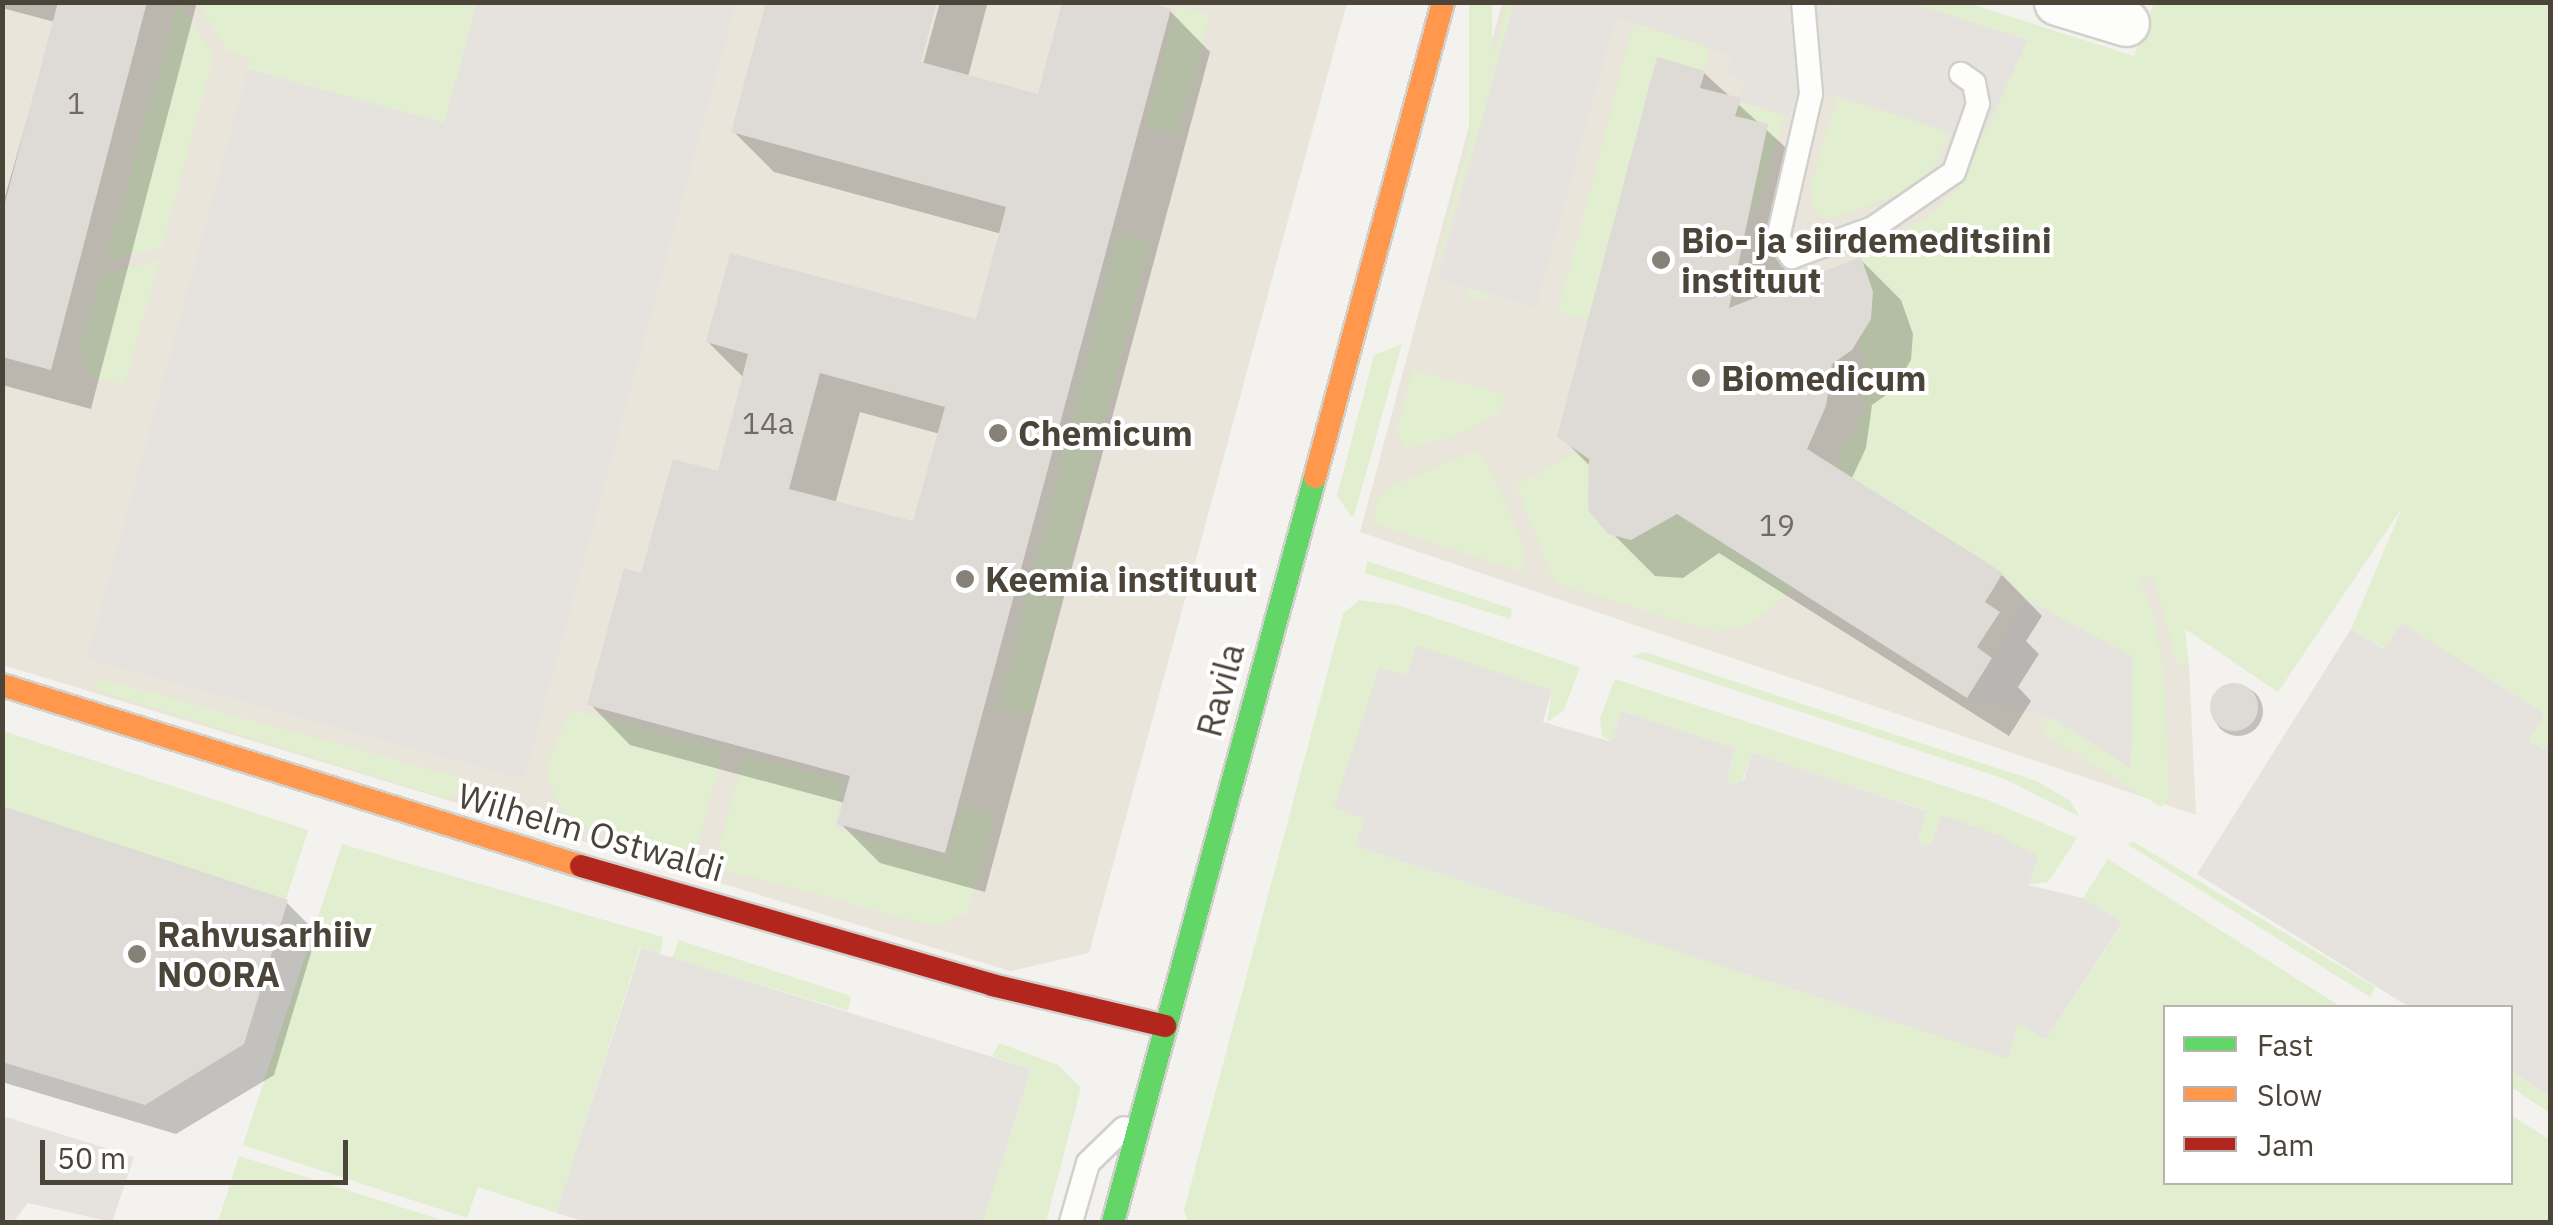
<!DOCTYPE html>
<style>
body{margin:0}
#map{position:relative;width:2553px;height:1225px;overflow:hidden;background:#f4f2ee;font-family:"IBM Plex Sans",sans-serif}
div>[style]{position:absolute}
.education>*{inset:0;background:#eae5da}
.green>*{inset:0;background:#e1eecf;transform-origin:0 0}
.parking>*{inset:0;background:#e6e3df}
.shadow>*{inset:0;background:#0003}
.round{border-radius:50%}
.building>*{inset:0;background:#dedbd6}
.roads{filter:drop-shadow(2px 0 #d2d0cb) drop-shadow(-2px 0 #d2d0cb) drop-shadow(0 2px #d2d0cb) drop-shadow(0 -2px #d2d0cb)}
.lane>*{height:22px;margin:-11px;padding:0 11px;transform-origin:11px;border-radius:11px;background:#fdfdfc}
.street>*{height:45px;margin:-22.5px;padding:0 22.5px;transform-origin:22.5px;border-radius:22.5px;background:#fdfdfc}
.fast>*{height:22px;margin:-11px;padding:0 11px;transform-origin:11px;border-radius:11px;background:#63d668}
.slow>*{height:22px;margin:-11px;padding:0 11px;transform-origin:11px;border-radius:11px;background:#ff974d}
.jam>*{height:22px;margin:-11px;padding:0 11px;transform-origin:11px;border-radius:11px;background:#b3261e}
.dots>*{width:28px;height:28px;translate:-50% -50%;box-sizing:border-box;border:5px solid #fff;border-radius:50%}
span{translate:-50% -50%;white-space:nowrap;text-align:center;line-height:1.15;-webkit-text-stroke:8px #fff;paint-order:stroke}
.number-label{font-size:30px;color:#706a61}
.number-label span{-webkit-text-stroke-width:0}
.poi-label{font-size:35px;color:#4b4439;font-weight:700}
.left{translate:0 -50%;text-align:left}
.street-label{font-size:35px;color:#4b4439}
.frame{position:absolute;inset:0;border:5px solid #4b4439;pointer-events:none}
.legend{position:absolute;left:2163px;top:1005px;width:350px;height:180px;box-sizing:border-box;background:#fff;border:2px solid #b7b4b0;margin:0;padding:12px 18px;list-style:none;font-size:30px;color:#4b4439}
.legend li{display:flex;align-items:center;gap:20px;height:50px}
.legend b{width:50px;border:2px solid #b7b4b0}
.scale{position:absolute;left:40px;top:1140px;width:308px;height:45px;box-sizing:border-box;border:5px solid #4b4439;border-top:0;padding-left:12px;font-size:30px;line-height:35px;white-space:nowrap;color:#4b4439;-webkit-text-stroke:8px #fff;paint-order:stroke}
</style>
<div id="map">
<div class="education">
<div style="clip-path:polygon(1965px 2px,2170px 562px,2189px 665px,2196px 815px,1360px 532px,1502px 3px)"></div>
<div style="clip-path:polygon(3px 3px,1347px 3px,1089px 953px,1010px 971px,3px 665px)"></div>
</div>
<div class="green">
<div style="clip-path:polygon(178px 3px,214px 55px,162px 246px,105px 262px)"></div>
<div style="clip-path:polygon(199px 3px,477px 3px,445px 123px,248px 69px,250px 58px,228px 52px)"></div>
<div style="left:1469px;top:3px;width:23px;height:295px"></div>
<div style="clip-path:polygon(1507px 3px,1514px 3px,1435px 279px,1443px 237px)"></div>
<div style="clip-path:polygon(1912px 3px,1968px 3px,2134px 56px,2154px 3px,2550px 3px,2550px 738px,2543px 750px,2529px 741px,2545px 714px,2403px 624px,2385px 649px,2351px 629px,2402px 508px,2278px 692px,2185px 629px,2189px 665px,2178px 666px,2155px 583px,2152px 577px,2139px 577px,2155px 619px,2165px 688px,2169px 800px,2161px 807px,2041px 732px,2051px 717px,2130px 768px,2131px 656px,2027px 600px,2003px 573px,1834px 466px,1862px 415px,1866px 372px,1859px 342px,1874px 301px,1860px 257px,1934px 212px,1959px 187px,2027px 40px)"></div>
<div style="left:1177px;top:6px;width:34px;height:124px;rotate:15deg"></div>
<div style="clip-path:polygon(1634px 23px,1710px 48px,1705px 71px,1657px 57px,1588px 320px,1558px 312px)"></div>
<div style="clip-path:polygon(1837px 97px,1943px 130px,1948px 140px,1931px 171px,1905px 192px,1828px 220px,1817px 214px,1809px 191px)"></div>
<div style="clip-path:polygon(1740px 101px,1785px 116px,1753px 213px,1745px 210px,1768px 125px,1736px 116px)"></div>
<div style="left:1117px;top:235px;width:33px;height:486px;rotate:14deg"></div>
<div style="clip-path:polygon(160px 260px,124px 385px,90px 376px,79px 352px,100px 276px)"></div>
<div style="clip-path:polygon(1402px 344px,1354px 516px,1351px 516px,1337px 496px,1374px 355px)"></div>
<div style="clip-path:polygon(1412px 370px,1505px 394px,1501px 412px,1453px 437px,1405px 449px,1397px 432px)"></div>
<div style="clip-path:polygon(1578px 451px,1594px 461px,1586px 501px,1609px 534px,1641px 538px,1673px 511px,1793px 588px,1753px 623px,1714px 632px,1555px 583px,1516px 486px)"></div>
<div style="clip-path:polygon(1472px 452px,1484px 456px,1509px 512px,1526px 553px,1522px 572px,1373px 523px,1379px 496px,1388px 488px)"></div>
<div style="clip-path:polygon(1367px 561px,1512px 609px,1510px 619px,1365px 573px)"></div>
<div style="clip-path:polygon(1359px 600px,1397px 605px,1580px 667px,1564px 710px,1547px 722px,1552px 690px,1416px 646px,1406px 676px,1335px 808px,1365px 819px,1355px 846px,2008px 1058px,2018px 1022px,2046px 1040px,2122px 924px,2083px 898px,2108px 859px,2341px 1007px,2166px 1008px,2166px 1182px,2510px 1182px,2511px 1115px,2550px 1140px,2550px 1222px,1188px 1222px,1184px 1210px,1343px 614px)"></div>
<div style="clip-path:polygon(1645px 652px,2036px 781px,2069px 800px,2080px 817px,2005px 779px,1631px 656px)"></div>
<div style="clip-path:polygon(94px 677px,473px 781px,448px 799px,100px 691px)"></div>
<div style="clip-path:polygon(1615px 679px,1988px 800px,2077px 838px,2048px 882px,2027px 885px,2039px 856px,1941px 815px,1932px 843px,1923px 846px,1918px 838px,1925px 810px,1752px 754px,1741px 785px,1733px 785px,1727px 780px,1735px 748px,1623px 711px,1613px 743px,1602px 736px,1600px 718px)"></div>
<div style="clip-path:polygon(571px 710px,724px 749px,693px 860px,591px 832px,563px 813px,545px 770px)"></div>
<div style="left:3px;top:731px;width:321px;height:75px;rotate:18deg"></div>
<div style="clip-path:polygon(744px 755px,844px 781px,834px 828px,946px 858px,961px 807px,994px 816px,967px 913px,937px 927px,714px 867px)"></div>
<div style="clip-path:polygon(2134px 842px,2375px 987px,2370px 997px,2127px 844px)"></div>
<div style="clip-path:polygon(342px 844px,663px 937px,660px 954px,640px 948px,556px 1213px,478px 1187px,467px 1218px,243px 1145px)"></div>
<div style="clip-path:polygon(679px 940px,851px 996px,848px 1011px,672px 958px)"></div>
<div style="clip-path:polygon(999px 1043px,1058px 1065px,1081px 1088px,1046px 1222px,983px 1222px,1031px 1069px,992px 1056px)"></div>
<div style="clip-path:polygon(2511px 1071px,2550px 1097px,2550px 1113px,2511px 1087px)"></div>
<div style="clip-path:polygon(239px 1156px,448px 1222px,218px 1222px)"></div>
</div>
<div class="parking">
<div style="clip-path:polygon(1815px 2px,1837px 9px,1840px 3px,1912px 3px,2028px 40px,1980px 142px,1832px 94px,1785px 116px,1740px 101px,1745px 80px,1726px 75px,1731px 55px,1616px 17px,1536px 307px,1438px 280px,1514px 3px)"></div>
<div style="clip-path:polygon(477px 3px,736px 3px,524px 779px,87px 659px,248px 69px,444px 123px)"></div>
<div style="clip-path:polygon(2027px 600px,2132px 656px,2131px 768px,2051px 717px,1967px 698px)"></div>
<div style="clip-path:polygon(2402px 623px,2545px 714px,2529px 741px,2543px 750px,2550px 738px,2550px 1097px,2511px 1071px,2510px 1008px,2409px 1007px,2197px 874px,2351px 629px,2384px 649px)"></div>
<div style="clip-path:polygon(1416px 645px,1552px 690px,1543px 722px,1612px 742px,1622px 711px,1735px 748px,1727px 780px,1733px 785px,1744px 780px,1752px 753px,1926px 811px,1918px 838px,1923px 846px,1932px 843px,1941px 815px,1998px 835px,2039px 856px,2028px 885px,2083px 898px,2122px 923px,2046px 1040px,2018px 1023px,2008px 1059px,1355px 846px,1365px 819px,1334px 808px,1379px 667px,1406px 676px)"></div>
<div style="clip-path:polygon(641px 948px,1031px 1069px,983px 1222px,586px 1222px,556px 1213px)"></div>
<div style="clip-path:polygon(3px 1116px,134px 1157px,112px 1222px,28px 1203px,13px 1222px,3px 1222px)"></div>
</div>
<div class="shadow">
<div style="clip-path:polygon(2px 2px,197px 2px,91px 409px,2px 385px,2px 207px,55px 22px,2px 8px)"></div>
<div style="clip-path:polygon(evenodd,940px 2px,987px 5px,968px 77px,1040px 97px,1170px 11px,1210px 52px,985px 892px,880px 863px,840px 823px,845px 803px,630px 745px,590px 704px,642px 576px,720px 474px,744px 378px,708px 342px,978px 322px,1002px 234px,774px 172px,734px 132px,920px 75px,940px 2px,860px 412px,940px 434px,915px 524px,835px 504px,860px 412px)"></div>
<div style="clip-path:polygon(1704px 73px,1807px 167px,1781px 290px,1860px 259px,1901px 300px,1913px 334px,1911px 360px,1893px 390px,1872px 405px,1866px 448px,1851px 480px,2002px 575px,2042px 616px,2026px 641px,2039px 654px,2018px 687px,2031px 701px,2009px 736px,1719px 553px,1683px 578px,1655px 576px,1614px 535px,1591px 467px,1560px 436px)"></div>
<div class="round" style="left:2213px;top:686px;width:50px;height:50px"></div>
<div style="clip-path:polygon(2px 810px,286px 902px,317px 933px,274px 1075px,176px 1134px,2px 1082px)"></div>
</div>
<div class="building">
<div style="clip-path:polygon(58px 2px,147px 2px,51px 370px,2px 357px,2px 214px)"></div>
<div style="clip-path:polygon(evenodd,766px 2px,937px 2px,921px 62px,1038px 94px,1062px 2px,1146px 2px,1171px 9px,945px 853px,837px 824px,850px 776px,587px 705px,624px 568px,641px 573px,673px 459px,718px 471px,748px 354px,706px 342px,730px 253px,976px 319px,1006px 207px,731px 132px,766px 2px,820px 373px,945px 407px,913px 521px,789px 489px,820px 373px)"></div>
<div style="clip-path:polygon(1657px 57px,1705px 71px,1700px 88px,1741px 98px,1735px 116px,1768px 124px,1729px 308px,1861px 257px,1873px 292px,1871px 319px,1852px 350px,1832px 364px,1826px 406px,1807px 449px,2003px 573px,1985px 602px,2000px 612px,1977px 647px,1992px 658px,1967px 698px,1677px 514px,1631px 540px,1608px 534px,1588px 510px,1589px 459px,1557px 437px)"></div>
<div class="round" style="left:2210px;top:683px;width:48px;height:48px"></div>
<div style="clip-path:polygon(2px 806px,288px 900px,244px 1044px,145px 1105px,2px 1062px)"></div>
</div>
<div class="roads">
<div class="lane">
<div style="left:1803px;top:2px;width:92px;rotate:85deg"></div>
<div style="left:1811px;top:94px;width:148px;rotate:102.9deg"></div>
<div style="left:1778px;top:238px;width:24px;rotate:54deg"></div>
<div style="left:1792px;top:257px;width:86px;rotate:-19.7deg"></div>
<div style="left:1873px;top:228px;width:98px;rotate:-34.7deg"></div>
<div style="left:1954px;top:172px;width:72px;rotate:-70.6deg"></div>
<div style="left:1978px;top:104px;width:21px;rotate:-101deg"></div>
<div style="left:1974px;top:83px;width:16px;rotate:-145deg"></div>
<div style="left:1071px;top:1222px;width:61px;rotate:-73.9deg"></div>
<div style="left:1088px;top:1163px;width:50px;rotate:-44.2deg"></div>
</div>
<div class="street">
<div style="left:2057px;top:2px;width:72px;rotate:16.9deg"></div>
</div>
<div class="fast">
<div style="left:1113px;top:1222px;width:772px;rotate:-74.83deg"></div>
</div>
<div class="slow">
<div style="left:1315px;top:477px;width:492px;rotate:-74.9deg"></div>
<div style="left:2px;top:685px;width:607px;rotate:17.36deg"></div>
</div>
<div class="jam">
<div style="left:581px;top:866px;width:428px;rotate:16.1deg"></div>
<div style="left:992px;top:985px;width:178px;rotate:13.3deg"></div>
</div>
</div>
<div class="dots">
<div style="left:1661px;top:260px;background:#868178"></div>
<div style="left:1701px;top:378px;background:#868178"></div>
<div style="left:998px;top:433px;background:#868178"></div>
<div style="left:965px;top:579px;background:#868178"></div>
<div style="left:137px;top:954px;background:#868178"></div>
</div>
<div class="number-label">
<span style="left:76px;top:103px">1</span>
<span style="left:768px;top:423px">14a</span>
<span style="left:1777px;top:525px">19</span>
</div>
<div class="poi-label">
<span class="left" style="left:1681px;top:260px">Bio- ja siirdemeditsiini<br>instituut</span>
<span class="left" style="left:1721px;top:378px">Biomedicum</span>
<span class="left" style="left:1018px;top:433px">Chemicum</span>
<span class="left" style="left:985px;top:579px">Keemia instituut</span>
<span class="left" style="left:157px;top:954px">Rahvusarhiiv<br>NOORA</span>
</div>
<div class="street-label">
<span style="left:1220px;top:690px;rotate:-75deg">Ravila</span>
<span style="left:591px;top:832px;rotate:16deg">Wilhelm Ostwaldi</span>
</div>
<div class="frame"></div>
<ul class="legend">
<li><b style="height:12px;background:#63d668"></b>Fast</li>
<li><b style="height:12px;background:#ff974d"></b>Slow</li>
<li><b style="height:12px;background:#b3261e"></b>Jam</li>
</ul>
<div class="scale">50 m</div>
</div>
